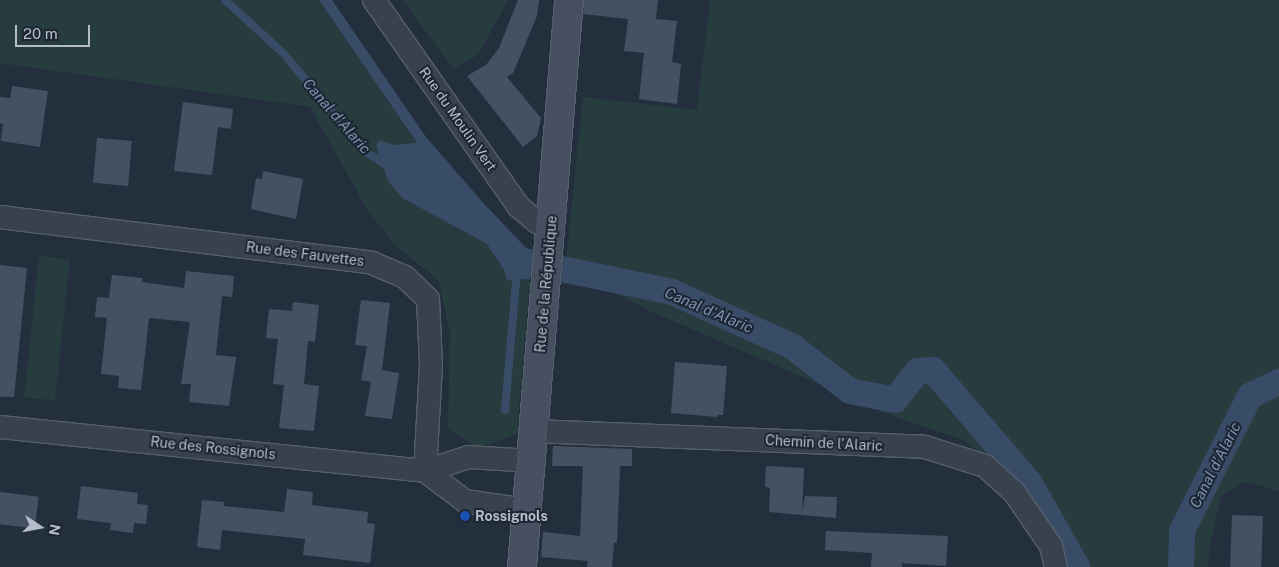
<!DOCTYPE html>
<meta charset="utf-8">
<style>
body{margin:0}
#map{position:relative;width:1279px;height:567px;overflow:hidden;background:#242f3e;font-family:"Public Sans",sans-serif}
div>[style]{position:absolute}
.green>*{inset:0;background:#263c3f;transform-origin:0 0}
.water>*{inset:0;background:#394c67}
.stream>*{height:8px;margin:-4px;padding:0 4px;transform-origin:4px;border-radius:4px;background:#394c67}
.canal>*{height:26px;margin:-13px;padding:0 13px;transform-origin:13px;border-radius:13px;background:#394c67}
.building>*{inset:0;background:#455162;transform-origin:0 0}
.roads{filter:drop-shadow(1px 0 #565f6c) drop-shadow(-1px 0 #565f6c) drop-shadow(0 1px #565f6c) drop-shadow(0 -1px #565f6c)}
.street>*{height:22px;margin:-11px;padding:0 11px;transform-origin:11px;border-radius:11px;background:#38414e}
.secondary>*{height:28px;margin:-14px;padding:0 14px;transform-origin:14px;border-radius:14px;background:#465061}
.dots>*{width:14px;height:14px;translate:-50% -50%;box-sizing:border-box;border:2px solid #1d2633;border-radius:50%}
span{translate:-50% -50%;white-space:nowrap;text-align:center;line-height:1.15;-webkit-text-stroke:4px #1d2633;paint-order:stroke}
.street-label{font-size:14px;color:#b4bcc9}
.poi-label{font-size:14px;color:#b4bcc9;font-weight:700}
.left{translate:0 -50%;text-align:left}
.water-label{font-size:15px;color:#7c92b1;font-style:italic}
.north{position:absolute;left:15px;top:502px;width:50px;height:50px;-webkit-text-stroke:4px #1d2633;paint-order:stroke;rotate:101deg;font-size:14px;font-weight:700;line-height:20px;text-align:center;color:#b4bcc9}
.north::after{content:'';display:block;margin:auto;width:18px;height:22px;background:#b4bcc9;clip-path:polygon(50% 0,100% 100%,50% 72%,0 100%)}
.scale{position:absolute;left:15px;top:25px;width:75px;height:22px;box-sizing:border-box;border:2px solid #b4bcc9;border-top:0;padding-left:6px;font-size:15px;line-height:18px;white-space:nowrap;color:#b4bcc9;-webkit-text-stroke:4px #1d2633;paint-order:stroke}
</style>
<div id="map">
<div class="green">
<div style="clip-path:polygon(0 0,319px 0,417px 144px,376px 146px,388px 181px,402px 198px,487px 244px,504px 270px,507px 280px,530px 279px,517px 434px,478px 448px,448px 428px,450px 331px,438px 280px,397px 247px,369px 213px,310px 107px,0 63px)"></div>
<div style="clip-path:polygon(403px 0,508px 0,478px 55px,453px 69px)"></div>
<div style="clip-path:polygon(710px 0,1279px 0,1279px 491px,1245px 482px,1221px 496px,1210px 546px,1208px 567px,1061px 567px,1041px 509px,1006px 471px,963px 440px,890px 415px,650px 311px,598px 284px,605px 277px,604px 267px,566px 262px,583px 97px,697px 110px)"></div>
<div style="left:39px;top:256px;width:31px;height:142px;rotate:6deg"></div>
</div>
<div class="water">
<div style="clip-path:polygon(319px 0,332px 0,426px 137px,486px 206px,532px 254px,530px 279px,507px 280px,504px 270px,487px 244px,402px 198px,388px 181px,376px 146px,379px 140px,394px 145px,417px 143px)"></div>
<div style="clip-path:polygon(566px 262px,604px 267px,605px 277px,598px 284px,565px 281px)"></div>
</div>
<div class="stream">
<div style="left:225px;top:0;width:79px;rotate:42.4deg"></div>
<div style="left:283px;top:53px;width:129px;rotate:50deg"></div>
<div style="left:366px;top:152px;width:27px;rotate:33deg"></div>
<div style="left:505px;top:410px;width:141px;rotate:-85.1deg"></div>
</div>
<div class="canal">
<div style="left:502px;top:244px;width:23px;rotate:45deg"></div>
<div style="left:518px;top:260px;width:157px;rotate:11.7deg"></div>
<div style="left:672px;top:292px;width:133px;rotate:24.4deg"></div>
<div style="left:793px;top:347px;width:72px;rotate:37.7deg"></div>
<div style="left:850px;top:391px;width:46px;rotate:11.3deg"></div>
<div style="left:895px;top:400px;width:37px;rotate:-52deg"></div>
<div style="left:918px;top:371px;width:15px;rotate:-4deg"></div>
<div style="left:933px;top:370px;width:148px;rotate:49.4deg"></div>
<div style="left:1029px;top:482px;width:98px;rotate:60.5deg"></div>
<div style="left:1181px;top:567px;width:36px;rotate:-88deg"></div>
<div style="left:1182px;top:531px;width:151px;rotate:-63.3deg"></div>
<div style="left:1250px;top:396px;width:32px;rotate:-26deg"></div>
</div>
<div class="building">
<div style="clip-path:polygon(518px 0,539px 0,537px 16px,513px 73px,507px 77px,541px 118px,537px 136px,523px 147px,467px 76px,486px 65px,499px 48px)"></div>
<div style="clip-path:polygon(584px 0,658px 0,656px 19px,677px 21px,672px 62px,681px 64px,677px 104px,639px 99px,644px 53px,624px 51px,628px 19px,583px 14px)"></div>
<div style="clip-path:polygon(12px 86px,48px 91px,40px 147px,1px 141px,3px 124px,0 123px,0 97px,10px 98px)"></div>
<div style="clip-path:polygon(183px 102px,233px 109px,231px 129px,218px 127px,212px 175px,174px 171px)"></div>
<div style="left:97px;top:138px;width:35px;height:45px;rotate:5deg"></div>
<div style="clip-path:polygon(263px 171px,303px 179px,296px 219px,251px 209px,256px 178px,262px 179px)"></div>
<div style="clip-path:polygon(0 265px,27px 268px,14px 397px,0 397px)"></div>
<div style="clip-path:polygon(186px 271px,234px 276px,232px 297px,222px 296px,216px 355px,236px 357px,229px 406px,189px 402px,191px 384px,181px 384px,190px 322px,149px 318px,141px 390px,118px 388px,119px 376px,101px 374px,107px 318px,95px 317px,97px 297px,109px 298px,112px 275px,143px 278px,142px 282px,184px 288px)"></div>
<div style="clip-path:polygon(361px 300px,390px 303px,382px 370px,399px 373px,392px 419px,365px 416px,371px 382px,361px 380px,367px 346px,355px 345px)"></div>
<div style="clip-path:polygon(293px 302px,319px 305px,315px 342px,308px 341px,304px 384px,319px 386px,314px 431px,279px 428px,284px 385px,273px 384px,278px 339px,266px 338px,269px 309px,292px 311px)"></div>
<div style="clip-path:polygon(675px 362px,727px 366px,723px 415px,718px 415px,717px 417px,671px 413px)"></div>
<div style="clip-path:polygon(553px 446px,632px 449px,632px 466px,620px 466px,617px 543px,614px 543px,612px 567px,587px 567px,588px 561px,541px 557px,543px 532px,580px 536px,583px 466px,552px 466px)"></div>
<div style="clip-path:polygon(766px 466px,804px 468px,802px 513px,805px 496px,837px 497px,836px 518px,769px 512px,770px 488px,765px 487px)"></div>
<div style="clip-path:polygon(81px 486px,138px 493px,137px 504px,148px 505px,146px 524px,134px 523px,133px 533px,110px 530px,111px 523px,77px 519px)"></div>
<div style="clip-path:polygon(287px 489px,313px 492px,312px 505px,368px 512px,367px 523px,375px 524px,370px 563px,303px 555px,305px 539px,222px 530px,220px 550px,197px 547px,202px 500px,224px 502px,224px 506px,284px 512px)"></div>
<div style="left:0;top:492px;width:39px;height:32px;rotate:7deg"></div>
<div style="left:1232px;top:515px;width:31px;height:52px;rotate:2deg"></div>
<div style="clip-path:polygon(826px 531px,948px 536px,946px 566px,902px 563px,902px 567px,871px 567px,872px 553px,825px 550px)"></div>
</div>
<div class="roads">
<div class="street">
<div style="left:374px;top:0;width:251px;rotate:55deg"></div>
<div style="left:518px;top:206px;width:25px;rotate:40deg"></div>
<div style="left:537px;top:222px;width:14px;rotate:12deg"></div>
<div style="left:0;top:217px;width:375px;rotate:7deg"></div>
<div style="left:372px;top:263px;width:36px;rotate:23deg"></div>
<div style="left:405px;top:277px;width:32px;rotate:44deg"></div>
<div style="left:428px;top:299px;width:66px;rotate:87.4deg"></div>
<div style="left:431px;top:365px;width:106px;rotate:93.2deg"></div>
<div style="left:0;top:427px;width:427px;rotate:5.9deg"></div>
<div style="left:425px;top:471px;width:46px;rotate:-17.7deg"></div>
<div style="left:469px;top:457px;width:62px;rotate:3.7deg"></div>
<div style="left:534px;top:431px;width:391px;rotate:2.3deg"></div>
<div style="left:925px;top:447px;width:63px;rotate:17.6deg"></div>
<div style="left:985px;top:466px;width:39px;rotate:42deg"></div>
<div style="left:1014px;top:492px;width:65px;rotate:55.6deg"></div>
<div style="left:1051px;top:546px;width:22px;rotate:77deg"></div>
<div style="left:425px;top:471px;width:50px;rotate:36.9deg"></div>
<div style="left:465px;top:501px;width:63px;rotate:8.3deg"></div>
</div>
<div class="secondary">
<div style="left:522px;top:567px;width:569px;rotate:-85.26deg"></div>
</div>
</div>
<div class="dots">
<div style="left:465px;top:516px;background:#1a4fb4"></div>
</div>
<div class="street-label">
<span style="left:458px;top:119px;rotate:55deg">Rue du Moulin Vert</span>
<span style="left:305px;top:254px;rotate:7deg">Rue des Fauvettes</span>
<span style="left:546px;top:284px;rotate:-85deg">Rue de la République</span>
<span style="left:824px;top:443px;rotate:3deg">Chemin de l'Alaric</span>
<span style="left:213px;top:448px;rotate:6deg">Rue des Rossignols</span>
</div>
<div class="poi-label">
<span class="left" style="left:475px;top:516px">Rossignols</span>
</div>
<div class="water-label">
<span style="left:337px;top:116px;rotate:49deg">Canal d'Alaric</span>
<span style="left:709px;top:310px;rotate:23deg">Canal d'Alaric</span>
<span style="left:1215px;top:465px;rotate:-63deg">Canal d'Alaric</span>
</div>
<div class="north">N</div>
<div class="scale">20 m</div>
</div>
